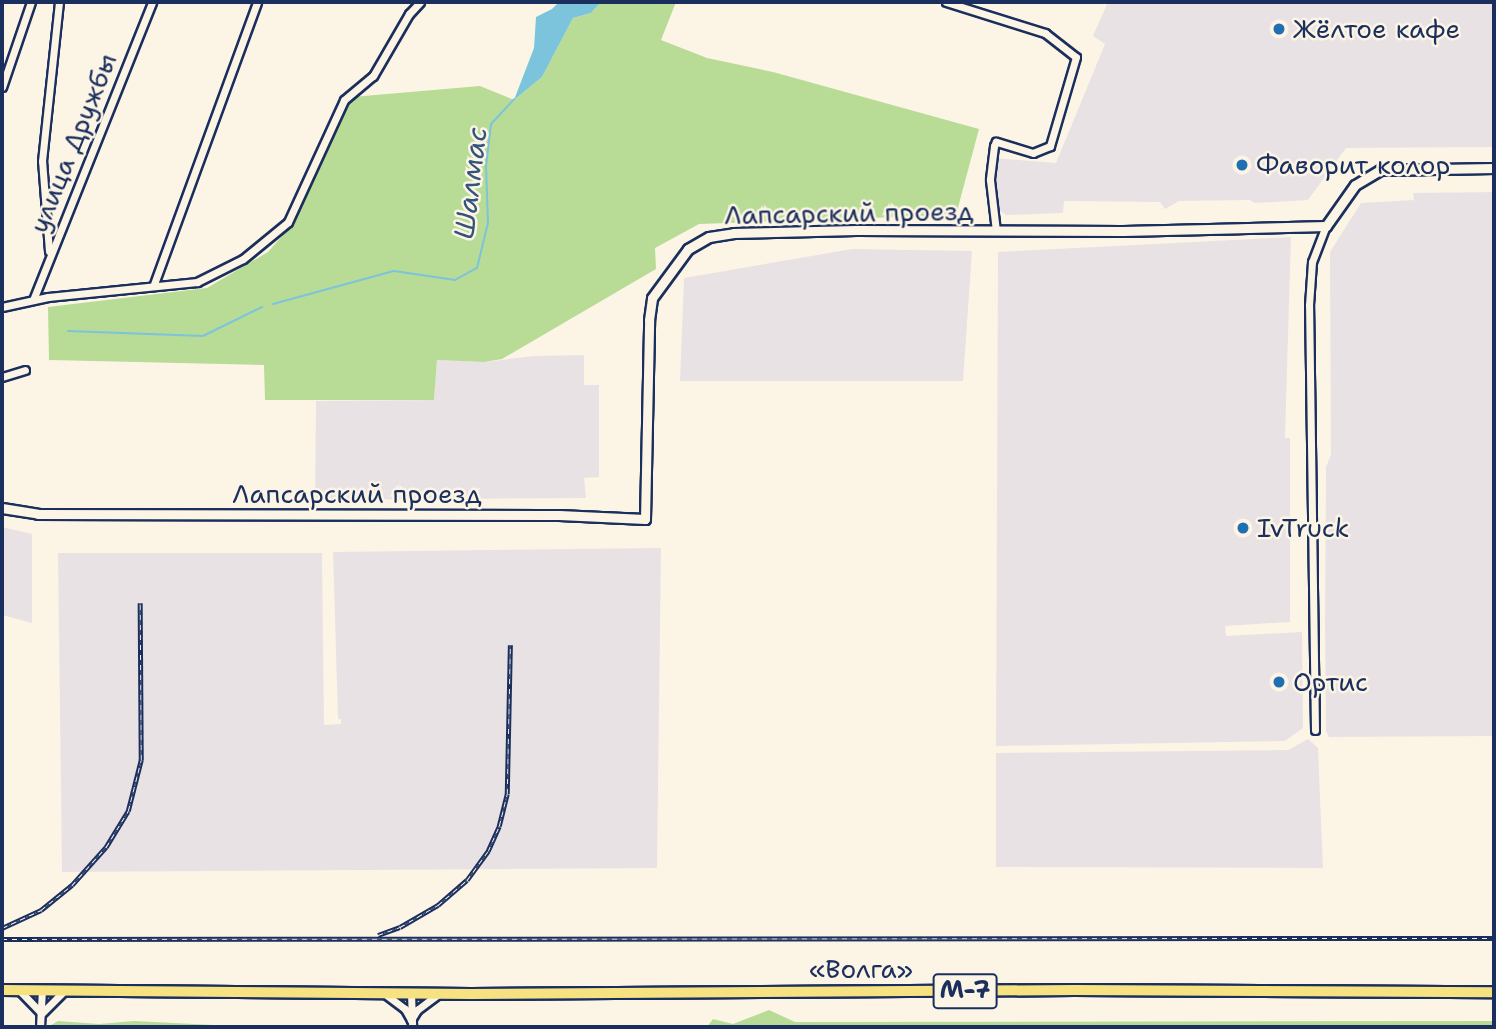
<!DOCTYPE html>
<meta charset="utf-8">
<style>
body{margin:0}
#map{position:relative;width:1496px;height:1029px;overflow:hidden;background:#fcf5e5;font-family:"Shantell Sans",sans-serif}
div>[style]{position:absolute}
.built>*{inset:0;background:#e9e2e5}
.green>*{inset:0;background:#b8db96}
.water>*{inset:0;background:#7cc4dc}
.stream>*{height:2px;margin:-1px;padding:0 1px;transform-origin:1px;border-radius:1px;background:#7cc4dc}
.roads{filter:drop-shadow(2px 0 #1b2f5e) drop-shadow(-2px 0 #1b2f5e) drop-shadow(0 2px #1b2f5e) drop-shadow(0 -2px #1b2f5e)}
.minor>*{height:7px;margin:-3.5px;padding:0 3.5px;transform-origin:3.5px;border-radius:3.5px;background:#fcf5e5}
.tertiary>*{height:9px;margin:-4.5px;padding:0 4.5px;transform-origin:4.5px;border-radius:4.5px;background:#fcf5e5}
.trunk>*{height:10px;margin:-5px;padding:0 5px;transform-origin:5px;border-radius:5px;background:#f7e281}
.rail>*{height:4.5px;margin-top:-2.25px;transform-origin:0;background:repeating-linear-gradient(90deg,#fcf5e5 0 5px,#1b2f5e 0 10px);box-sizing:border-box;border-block:2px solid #1b2f5e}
.dots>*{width:19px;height:19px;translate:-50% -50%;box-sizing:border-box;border:4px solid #fcf5e5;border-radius:50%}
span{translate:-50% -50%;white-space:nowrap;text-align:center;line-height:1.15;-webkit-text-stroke:5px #fcf5e5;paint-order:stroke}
.shield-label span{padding:2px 5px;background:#fcf5e5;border:2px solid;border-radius:5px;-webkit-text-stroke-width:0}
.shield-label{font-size:24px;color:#1b2f5e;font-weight:700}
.poi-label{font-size:26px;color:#1b2f5e}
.left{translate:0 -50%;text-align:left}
.street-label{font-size:26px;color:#1b2f5e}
.water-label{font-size:28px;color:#33547e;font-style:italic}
.frame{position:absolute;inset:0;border:4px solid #1b2f5e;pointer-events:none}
</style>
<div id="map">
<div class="built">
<div style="clip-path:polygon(1108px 2px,1494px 2px,1494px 147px,1346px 148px,1308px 200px,1255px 203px,1250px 200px,1179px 201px,1165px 209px,1160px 202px,1064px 201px,1063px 213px,1006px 215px,997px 209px,997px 202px,993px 202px,994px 158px,1056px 163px,1105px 44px,1093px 36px)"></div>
<div style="clip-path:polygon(1494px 192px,1494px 736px,1329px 737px,1326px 731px,1325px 625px,1326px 467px,1331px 455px,1330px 252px,1361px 203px,1414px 200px,1413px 193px)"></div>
<div style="clip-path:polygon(1291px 237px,1285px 438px,1290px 438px,1290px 622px,1225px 626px,1226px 636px,1302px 632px,1303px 728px,1285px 741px,996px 746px,998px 252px)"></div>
<div style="clip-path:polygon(852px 249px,972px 251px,963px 381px,680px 381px,684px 278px)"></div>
<div style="clip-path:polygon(584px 355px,584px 385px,599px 385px,599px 477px,584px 478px,586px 498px,315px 500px,316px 401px,434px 400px,437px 360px,484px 362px,534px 356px)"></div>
<div style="clip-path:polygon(2px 527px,32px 534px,32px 623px,2px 615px)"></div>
<div style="clip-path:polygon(661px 548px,657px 868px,62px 872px,58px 553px,322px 553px,324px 725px,341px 724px,341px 719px,338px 719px,333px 552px)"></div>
<div style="clip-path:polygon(1308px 739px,1318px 748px,1323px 868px,996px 867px,996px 753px,1288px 750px)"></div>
</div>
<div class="green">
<div style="clip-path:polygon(601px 2px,676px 2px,661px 40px,707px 58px,773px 72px,979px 129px,956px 215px,699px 224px,655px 248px,656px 269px,502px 359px,484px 362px,437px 360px,434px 400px,265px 400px,264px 365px,49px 360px,48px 307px,207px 288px,268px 252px,290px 227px,352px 97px,480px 86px,514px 100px,542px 77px,573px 18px,591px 13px)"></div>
<div style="clip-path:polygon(769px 1010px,795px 1022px,1494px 1021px,1494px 1027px,707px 1027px,713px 1019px,733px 1024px)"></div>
<div style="clip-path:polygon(58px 1021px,99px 1024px,134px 1021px,254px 1027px,48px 1027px)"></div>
</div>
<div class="water">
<div style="clip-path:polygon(559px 2px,601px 2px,591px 13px,573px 18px,542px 77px,514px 100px,534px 48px,536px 17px,552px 9px)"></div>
</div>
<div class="stream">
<div style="left:273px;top:304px;width:125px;rotate:-15.3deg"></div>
<div style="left:394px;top:271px;width:62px;rotate:8.4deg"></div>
<div style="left:455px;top:280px;width:25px;rotate:-29deg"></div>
<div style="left:477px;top:268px;width:46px;rotate:-76.3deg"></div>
<div style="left:488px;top:223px;width:57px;rotate:-92deg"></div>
<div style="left:486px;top:166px;width:42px;rotate:-83.2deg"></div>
<div style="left:491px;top:124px;width:34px;rotate:-47deg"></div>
<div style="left:68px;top:331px;width:135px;rotate:2.1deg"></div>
<div style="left:203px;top:336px;width:66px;rotate:-26.2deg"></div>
</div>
<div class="roads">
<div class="minor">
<div style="left:946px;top:2px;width:104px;rotate:17.4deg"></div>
<div style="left:1045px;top:33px;width:39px;rotate:38deg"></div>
<div style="left:1076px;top:57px;width:93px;rotate:106.3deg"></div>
<div style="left:1050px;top:146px;width:18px;rotate:158deg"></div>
<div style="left:1033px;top:153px;width:39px;rotate:-163deg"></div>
<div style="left:996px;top:142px;width:4px;rotate:117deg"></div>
<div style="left:994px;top:146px;width:34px;rotate:97deg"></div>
<div style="left:990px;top:180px;width:51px;rotate:83.3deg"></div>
<div style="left:2px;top:87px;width:90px;rotate:-71.2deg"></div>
<div style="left:49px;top:251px;width:90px;rotate:-94.4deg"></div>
<div style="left:42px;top:161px;width:160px;rotate:-83.9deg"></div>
<div style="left:154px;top:284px;width:300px;rotate:-69.9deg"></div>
<div style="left:33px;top:300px;width:321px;rotate:-68.2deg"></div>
<div style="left:2px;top:307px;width:47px;rotate:-12.3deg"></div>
<div style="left:48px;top:297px;width:150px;rotate:-5.7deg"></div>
<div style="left:197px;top:282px;width:51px;rotate:-26.6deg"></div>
<div style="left:243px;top:259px;width:58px;rotate:-39.4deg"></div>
<div style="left:288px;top:222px;width:134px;rotate:-65.3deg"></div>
<div style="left:344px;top:100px;width:38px;rotate:-40deg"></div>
<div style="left:373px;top:76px;width:72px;rotate:-59.9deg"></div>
<div style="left:409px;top:14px;width:16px;rotate:-47deg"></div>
<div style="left:2px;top:377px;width:24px;rotate:-17deg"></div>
<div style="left:1315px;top:730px;width:425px;rotate:-90.8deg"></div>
<div style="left:1309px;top:305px;width:43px;rotate:-86deg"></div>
<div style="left:1312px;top:262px;width:39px;rotate:-69deg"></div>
<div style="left:20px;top:991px;width:30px;rotate:46deg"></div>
<div style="left:411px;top:993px;width:34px;rotate:88deg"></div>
<div style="left:385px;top:994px;width:25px;rotate:37deg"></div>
<div style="left:405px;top:1009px;width:13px;rotate:61deg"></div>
<div style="left:42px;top:1013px;width:30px;rotate:-45deg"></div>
<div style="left:411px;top:1020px;width:12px;rotate:-59deg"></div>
<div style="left:417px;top:1010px;width:26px;rotate:-37deg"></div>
<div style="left:40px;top:1027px;width:36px;rotate:-87deg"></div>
</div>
<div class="tertiary">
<div style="left:2px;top:508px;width:36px;rotate:9deg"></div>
<div style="left:38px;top:514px;width:521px;rotate:0.11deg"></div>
<div style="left:559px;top:515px;width:86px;rotate:2.7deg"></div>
<div style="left:645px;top:519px;width:199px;rotate:-88.8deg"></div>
<div style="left:649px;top:320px;width:22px;rotate:-82deg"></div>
<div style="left:652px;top:298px;width:61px;rotate:-53.7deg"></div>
<div style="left:688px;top:249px;width:24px;rotate:-30deg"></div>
<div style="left:709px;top:237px;width:25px;rotate:-9deg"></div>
<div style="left:734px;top:233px;width:122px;rotate:-1.4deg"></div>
<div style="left:856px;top:230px;width:267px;rotate:0.2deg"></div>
<div style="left:1123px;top:231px;width:203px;rotate:-1.4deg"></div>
<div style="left:1326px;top:226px;width:50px;rotate:-54.7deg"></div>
<div style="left:1355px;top:185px;width:29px;rotate:-31deg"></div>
<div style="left:1380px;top:170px;width:114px;rotate:-1deg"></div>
</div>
<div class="trunk">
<div style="left:2px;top:990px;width:469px;rotate:0.5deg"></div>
<div style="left:471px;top:994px;width:604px;rotate:-0.38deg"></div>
<div style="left:1075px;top:990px;width:419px;rotate:0.3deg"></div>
</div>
</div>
<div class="rail">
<div style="left:2px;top:928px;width:43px;rotate:-24.8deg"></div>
<div style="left:41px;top:910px;width:40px;rotate:-39deg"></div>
<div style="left:72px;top:885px;width:51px;rotate:-48.2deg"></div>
<div style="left:106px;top:847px;width:42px;rotate:-58.6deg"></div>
<div style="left:128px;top:811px;width:53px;rotate:-75.7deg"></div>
<div style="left:141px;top:760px;width:157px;rotate:-90.4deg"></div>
<div style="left:378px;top:935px;width:23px;rotate:-20deg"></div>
<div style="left:400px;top:927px;width:44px;rotate:-30.1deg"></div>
<div style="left:438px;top:905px;width:38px;rotate:-41deg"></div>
<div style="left:467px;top:880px;width:36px;rotate:-54deg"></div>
<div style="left:488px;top:851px;width:27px;rotate:-66deg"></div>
<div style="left:499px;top:826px;width:33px;rotate:-76deg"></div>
<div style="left:507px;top:794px;width:149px;rotate:-88.8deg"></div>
<div style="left:2px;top:939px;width:1492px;rotate:-0.04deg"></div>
</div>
<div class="dots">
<div style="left:1279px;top:29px;background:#1f6fb2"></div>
<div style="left:1242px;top:165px;background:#1f6fb2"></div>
<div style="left:1243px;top:528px;background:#1f6fb2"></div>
<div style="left:1279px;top:682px;background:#1f6fb2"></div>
</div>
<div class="shield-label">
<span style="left:965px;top:991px">М-7</span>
</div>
<div class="poi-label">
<span class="left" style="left:1293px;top:29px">Жёлтое кафе</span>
<span class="left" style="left:1256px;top:165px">Фаворит колор</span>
<span class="left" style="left:1257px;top:528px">IvTruck</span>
<span class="left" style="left:1293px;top:682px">Ортис</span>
</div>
<div class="street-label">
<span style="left:73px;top:143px;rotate:-68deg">улица Дружбы</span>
<span style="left:849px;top:213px;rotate:-1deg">Лапсарский проезд</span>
<span style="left:357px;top:494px">Лапсарский проезд</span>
<span style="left:861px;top:969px">«Волга»</span>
</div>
<div class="water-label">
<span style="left:470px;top:183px;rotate:-83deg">Шалмас</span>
</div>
<div class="frame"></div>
</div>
